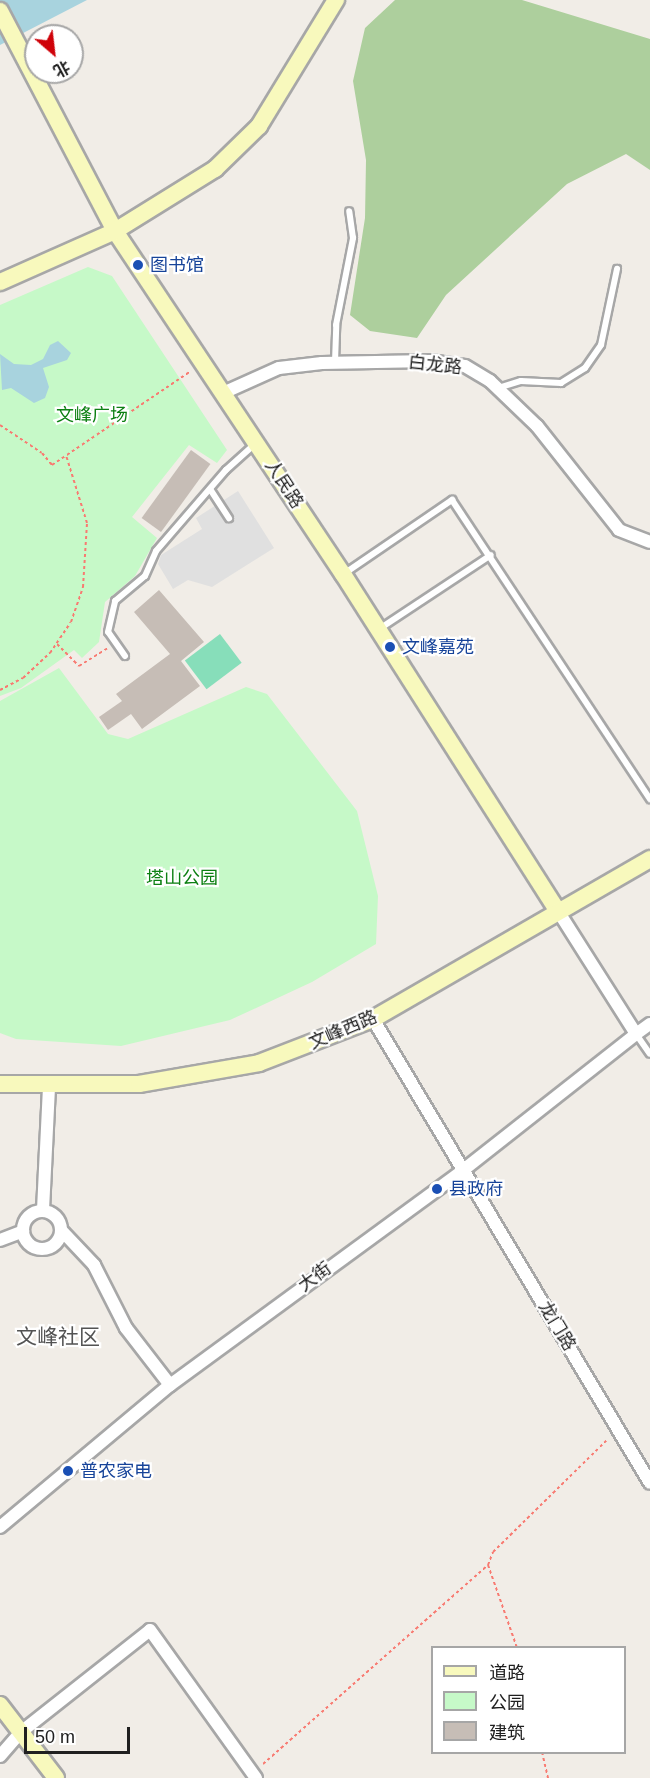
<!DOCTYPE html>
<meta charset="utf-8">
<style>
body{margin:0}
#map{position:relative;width:650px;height:1778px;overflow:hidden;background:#f1ede7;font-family:Helvetica,"Noto Sans SC",sans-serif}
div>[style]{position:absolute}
.forest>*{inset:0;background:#adcf9d}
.park>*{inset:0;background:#c6f9c8}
.pitch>*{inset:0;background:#87deba;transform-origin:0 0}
.parking>*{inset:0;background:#e0e0e0}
.water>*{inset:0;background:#a8d3de}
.building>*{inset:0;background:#c6bdb6;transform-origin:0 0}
.path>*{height:2px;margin-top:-1px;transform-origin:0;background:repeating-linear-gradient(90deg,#f87a71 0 3px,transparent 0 6px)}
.roads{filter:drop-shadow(2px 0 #a7a7a7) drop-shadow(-2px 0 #a7a7a7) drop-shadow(0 2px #a7a7a7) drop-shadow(0 -2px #a7a7a7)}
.lane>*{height:6px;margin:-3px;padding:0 3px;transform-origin:3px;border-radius:3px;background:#fff}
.street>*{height:12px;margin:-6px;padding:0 6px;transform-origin:6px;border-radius:6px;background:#fff}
.street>.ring{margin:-6px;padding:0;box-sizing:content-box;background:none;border:12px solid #fff;border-radius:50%}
.secondary>*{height:16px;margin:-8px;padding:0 8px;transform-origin:8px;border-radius:8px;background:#f8f9bd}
.dots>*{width:16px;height:16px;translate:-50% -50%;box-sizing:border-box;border:3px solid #fff;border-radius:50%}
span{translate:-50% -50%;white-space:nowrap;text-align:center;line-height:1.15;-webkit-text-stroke:4.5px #fff;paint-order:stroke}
.transit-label{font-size:18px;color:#164399}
.left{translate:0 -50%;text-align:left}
.street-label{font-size:18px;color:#202020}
.park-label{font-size:18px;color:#0d8013}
.quarter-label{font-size:21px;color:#535353}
.legend{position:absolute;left:431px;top:1646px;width:195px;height:108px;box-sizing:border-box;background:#fff;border:2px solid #a6a6a6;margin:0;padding:8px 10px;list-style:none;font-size:18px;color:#202020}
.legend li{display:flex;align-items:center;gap:12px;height:30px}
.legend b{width:30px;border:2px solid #a6a6a6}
.north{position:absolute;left:24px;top:24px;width:60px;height:60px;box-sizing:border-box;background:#fff;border:2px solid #a6a6a6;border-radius:50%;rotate:152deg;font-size:16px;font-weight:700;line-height:24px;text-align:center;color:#202020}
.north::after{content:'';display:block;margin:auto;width:21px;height:27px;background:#cf0209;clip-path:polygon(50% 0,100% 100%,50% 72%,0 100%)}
.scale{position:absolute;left:24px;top:1727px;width:106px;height:27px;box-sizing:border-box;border:3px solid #202020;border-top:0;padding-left:8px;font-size:18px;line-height:21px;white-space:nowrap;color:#202020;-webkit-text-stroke:4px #fff;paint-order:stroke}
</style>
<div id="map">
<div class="forest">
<div style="clip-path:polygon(395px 0,522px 0,650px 39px,650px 170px,626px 154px,567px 184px,446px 295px,417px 338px,370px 331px,350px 315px,365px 218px,366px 160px,353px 81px,365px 28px)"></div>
</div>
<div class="park">
<div style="clip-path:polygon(88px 267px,112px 276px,227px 450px,217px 463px,189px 445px,132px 517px,157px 538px,135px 576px,105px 602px,99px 642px,82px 658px,74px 650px,21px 688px,0 696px,0 305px)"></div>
<div style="clip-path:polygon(59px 668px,108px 734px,128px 739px,246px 687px,267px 694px,357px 811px,378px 896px,376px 944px,312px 982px,230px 1020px,121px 1046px,16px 1039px,0 1033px,0 701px)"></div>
</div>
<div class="pitch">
<div style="left:220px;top:634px;width:36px;height:44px;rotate:53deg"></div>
</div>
<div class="parking">
<div style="clip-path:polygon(238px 491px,274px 548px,212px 587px,188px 580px,173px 589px,158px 564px,161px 555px,202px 529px,196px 518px)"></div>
</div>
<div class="water">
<div style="clip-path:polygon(0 0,87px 0,0 45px)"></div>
<div style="clip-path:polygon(58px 341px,71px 353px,67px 360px,43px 368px,49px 387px,45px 398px,34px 403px,11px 388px,2px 390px,0 354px,14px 364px,31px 365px,43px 359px,50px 345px)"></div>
</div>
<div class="building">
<div style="left:191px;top:450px;width:24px;height:84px;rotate:36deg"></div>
<div style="clip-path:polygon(159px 590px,204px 642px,181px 661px,200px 686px,142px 729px,131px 714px,108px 730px,99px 717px,122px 701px,116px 694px,170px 654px,134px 612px)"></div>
</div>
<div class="path">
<div style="left:0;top:425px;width:50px;rotate:33.7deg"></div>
<div style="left:42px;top:453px;width:16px;rotate:50deg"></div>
<div style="left:52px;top:465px;width:168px;rotate:-34.1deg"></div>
<div style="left:57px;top:644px;width:31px;rotate:45deg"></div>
<div style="left:79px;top:666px;width:34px;rotate:-32deg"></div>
<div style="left:0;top:690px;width:26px;rotate:-28deg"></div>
<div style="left:23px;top:678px;width:37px;rotate:-43deg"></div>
<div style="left:50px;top:653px;width:37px;rotate:-56deg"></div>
<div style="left:71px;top:622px;width:37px;rotate:-71deg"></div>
<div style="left:83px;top:587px;width:64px;rotate:-86.4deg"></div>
<div style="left:87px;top:523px;width:71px;rotate:-107.2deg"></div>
<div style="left:488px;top:1565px;width:88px;rotate:70.7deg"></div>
<div style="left:542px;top:1752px;width:27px;rotate:77deg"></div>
<div style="left:263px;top:1764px;width:300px;rotate:-41.5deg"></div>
<div style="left:488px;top:1565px;width:14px;rotate:-69deg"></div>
<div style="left:493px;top:1552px;width:161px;rotate:-44.5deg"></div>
</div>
<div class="roads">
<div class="lane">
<div style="left:335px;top:362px;width:37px;rotate:-88deg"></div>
<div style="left:336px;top:325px;width:89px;rotate:-78.9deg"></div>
<div style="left:353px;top:238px;width:27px;rotate:-98deg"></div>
<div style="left:498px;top:388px;width:24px;rotate:-17deg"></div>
<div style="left:521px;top:381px;width:40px;rotate:2.9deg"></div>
<div style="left:561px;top:383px;width:28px;rotate:-32deg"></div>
<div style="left:585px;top:368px;width:28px;rotate:-55deg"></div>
<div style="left:601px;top:345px;width:78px;rotate:-78.1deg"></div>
<div style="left:210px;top:489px;width:35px;rotate:57deg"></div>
<div style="left:345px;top:573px;width:130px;rotate:-34.3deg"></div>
<div style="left:452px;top:500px;width:359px;rotate:56.5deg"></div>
<div style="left:379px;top:629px;width:134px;rotate:-33.5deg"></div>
<div style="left:125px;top:656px;width:29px;rotate:-125deg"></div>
<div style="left:108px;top:632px;width:32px;rotate:-77deg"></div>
<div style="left:115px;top:601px;width:39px;rotate:-40deg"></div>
<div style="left:145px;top:576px;width:27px;rotate:-66deg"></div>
<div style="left:156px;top:551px;width:107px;rotate:-49.2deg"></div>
<div style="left:226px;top:470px;width:40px;rotate:-42deg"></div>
<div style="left:636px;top:1034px;width:24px;rotate:55deg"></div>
</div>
<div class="street">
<div style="left:223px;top:393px;width:61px;rotate:-24.1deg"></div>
<div style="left:279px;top:368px;width:43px;rotate:-6.6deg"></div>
<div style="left:322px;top:363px;width:108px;rotate:-1.1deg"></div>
<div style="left:430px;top:361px;width:35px;rotate:8deg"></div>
<div style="left:465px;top:366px;width:29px;rotate:31deg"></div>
<div style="left:490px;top:381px;width:65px;rotate:43.8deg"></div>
<div style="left:537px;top:426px;width:132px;rotate:51.7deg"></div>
<div style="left:619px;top:530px;width:33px;rotate:21deg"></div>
<div style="left:558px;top:911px;width:146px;rotate:57.6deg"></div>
<div style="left:636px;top:1034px;width:17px;rotate:-36deg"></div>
<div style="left:373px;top:1019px;width:540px;rotate:59.16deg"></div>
<div style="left:43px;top:1210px;width:122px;rotate:-87.2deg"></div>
<div class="ring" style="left:23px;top:1211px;width:26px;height:26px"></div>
<div style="left:62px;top:1231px;width:47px;rotate:46.7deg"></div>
<div style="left:94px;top:1265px;width:71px;rotate:63.1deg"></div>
<div style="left:126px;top:1328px;width:72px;rotate:52.3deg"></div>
<div style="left:0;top:1240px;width:25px;rotate:-21deg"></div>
<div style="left:0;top:1527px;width:222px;rotate:-39.9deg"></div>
<div style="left:170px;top:1385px;width:362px;rotate:-36.2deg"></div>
<div style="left:462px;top:1171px;width:221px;rotate:-38.2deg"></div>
<div style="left:0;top:1756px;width:32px;rotate:-49deg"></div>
<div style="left:21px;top:1732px;width:164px;rotate:-38.3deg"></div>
<div style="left:150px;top:1630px;width:182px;rotate:54.4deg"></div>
</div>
<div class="secondary">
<div style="left:0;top:11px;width:248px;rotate:62.4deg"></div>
<div style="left:115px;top:231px;width:412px;rotate:56.4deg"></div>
<div style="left:343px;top:574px;width:400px;rotate:57.5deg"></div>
<div style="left:0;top:282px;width:126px;rotate:-23.9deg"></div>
<div style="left:115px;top:231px;width:118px;rotate:-31.8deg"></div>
<div style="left:215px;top:169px;width:62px;rotate:-44.3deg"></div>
<div style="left:259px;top:126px;width:148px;rotate:-58.6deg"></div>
<div style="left:0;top:1084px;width:139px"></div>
<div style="left:139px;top:1084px;width:122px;rotate:-9.9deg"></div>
<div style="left:259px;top:1063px;width:122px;rotate:-21.1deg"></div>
<div style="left:373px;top:1019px;width:320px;rotate:-30deg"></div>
<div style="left:0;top:1705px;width:92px;rotate:52.5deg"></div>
</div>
</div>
<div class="dots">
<div style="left:138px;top:265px;background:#1a4fb4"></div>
<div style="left:390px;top:647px;background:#1a4fb4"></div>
<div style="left:437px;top:1189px;background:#1a4fb4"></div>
<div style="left:68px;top:1471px;background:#1a4fb4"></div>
</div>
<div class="transit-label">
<span class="left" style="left:150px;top:265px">图书馆</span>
<span class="left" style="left:402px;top:647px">文峰嘉苑</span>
<span class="left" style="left:449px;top:1189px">县政府</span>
<span class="left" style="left:80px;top:1471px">普农家电</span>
</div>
<div class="street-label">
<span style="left:435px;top:365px;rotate:6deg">白龙路</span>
<span style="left:284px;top:484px;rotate:57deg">人民路</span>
<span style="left:343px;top:1030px;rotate:-23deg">文峰西路</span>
<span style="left:315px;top:1277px;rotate:-36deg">大街</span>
<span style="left:557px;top:1326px;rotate:59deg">龙门路</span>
</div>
<div class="park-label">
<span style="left:92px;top:415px">文峰广场</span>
<span style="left:182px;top:878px">塔山公园</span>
</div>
<div class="quarter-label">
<span style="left:58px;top:1337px">文峰社区</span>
</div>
<ul class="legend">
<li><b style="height:8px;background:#f8f9bd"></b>道路</li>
<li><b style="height:16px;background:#c6f9c8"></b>公园</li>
<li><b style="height:16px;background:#c6bdb6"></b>建筑</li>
</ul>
<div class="north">北</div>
<div class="scale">50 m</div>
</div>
